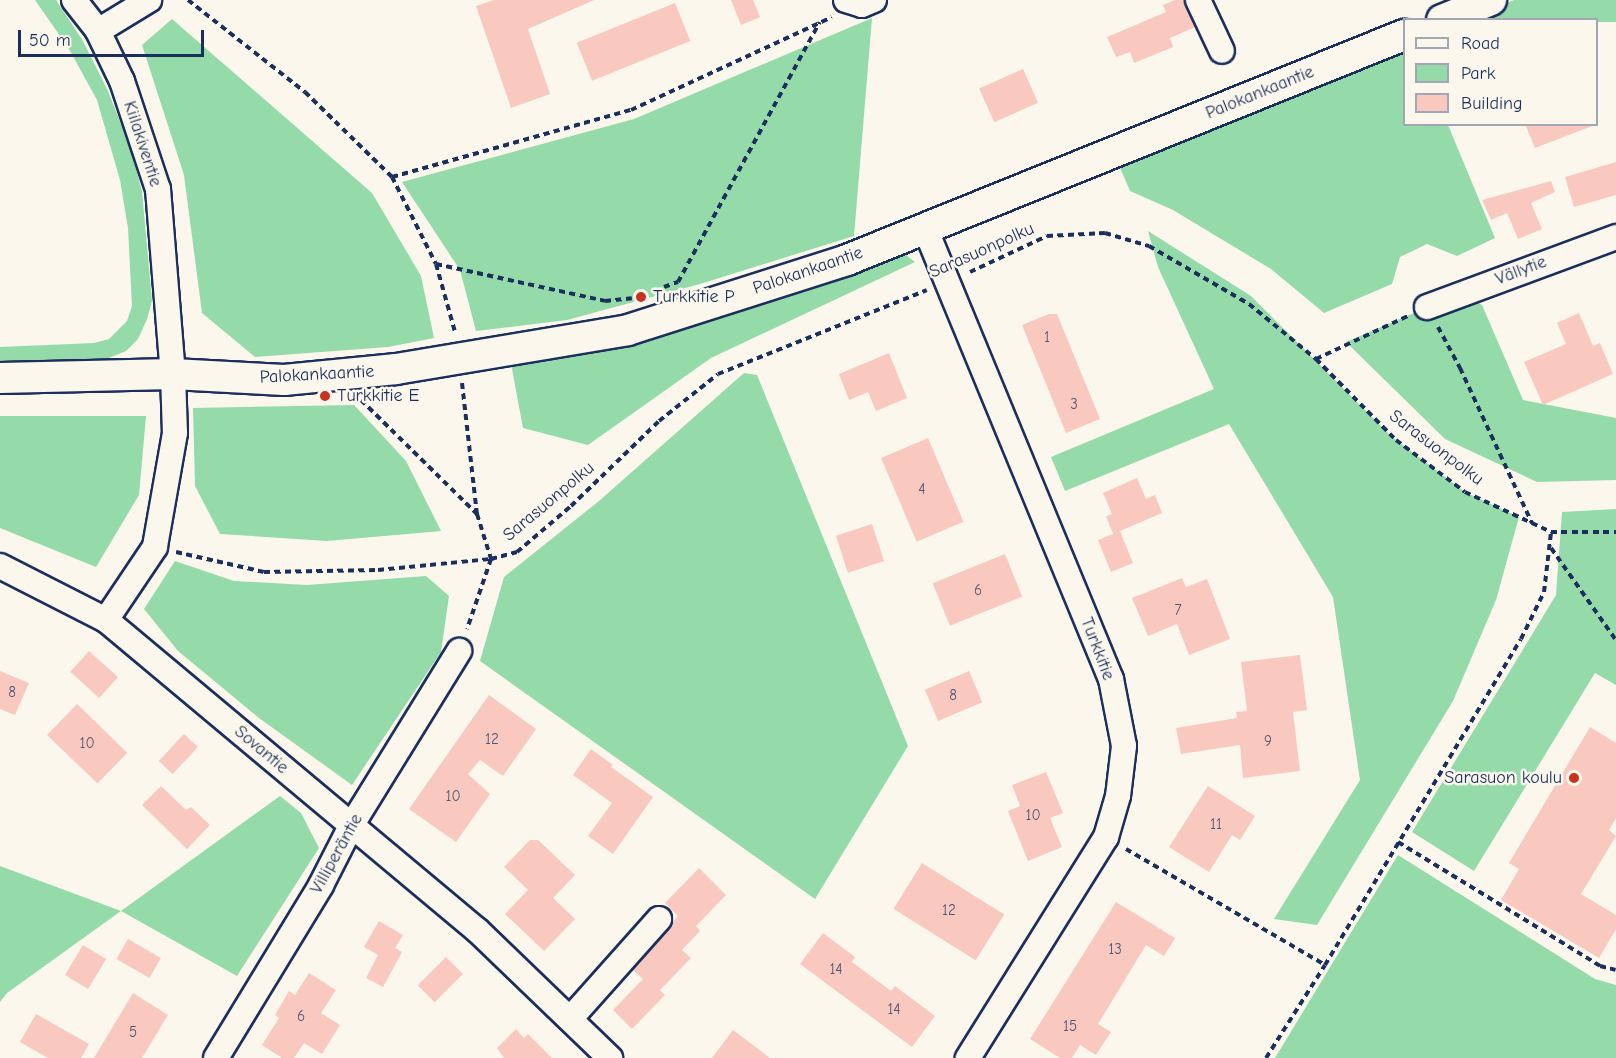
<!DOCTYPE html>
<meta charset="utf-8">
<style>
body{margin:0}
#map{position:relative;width:1616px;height:1058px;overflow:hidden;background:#fbf7ec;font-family:"Comic Neue",sans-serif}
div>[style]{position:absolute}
.green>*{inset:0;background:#94dba9}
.building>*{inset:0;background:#f9c9c0;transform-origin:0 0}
.path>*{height:4px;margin-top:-2px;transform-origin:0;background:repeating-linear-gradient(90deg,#1b2f5e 0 6px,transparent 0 10.5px)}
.roads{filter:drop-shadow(2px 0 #1b2f5e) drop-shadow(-2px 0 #1b2f5e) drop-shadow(0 2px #1b2f5e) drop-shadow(0 -2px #1b2f5e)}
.minor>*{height:24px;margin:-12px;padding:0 12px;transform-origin:12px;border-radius:12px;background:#fbf7ec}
.major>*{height:30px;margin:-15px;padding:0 15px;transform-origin:15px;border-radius:15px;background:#fbf7ec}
.dots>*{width:16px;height:16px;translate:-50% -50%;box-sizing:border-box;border:3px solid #fbf7ec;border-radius:50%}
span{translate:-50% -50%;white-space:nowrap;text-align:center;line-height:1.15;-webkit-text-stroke:5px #fbf7ec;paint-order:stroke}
.number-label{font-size:15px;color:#525676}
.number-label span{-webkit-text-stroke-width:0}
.street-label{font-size:18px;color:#1b2f5e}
.poi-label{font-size:18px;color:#1b2f5e}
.left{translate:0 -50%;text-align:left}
.right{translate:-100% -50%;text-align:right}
.legend{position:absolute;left:1403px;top:18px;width:195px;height:108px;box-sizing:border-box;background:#fbf7ec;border:2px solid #a1a7b3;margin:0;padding:8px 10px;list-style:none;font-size:18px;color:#1b2f5e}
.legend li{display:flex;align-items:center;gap:12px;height:30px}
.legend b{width:30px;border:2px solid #a1a7b3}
.scale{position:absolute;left:18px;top:30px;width:186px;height:27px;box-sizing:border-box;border:3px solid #1b2f5e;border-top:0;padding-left:8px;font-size:18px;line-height:21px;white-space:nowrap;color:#1b2f5e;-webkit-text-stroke:4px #fbf7ec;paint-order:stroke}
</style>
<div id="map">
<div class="green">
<div style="clip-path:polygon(35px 0,56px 0,83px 41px,108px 91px,130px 147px,142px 191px,152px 301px,147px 319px,138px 339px,126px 351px,94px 364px,0 366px,0 347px,94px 343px,109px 339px,127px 321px,132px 306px,128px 228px,120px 180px,97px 100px,69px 49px)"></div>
<div style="clip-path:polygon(1514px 0,1616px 0,1616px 22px,1597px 22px,1596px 20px,1464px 20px)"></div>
<div style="clip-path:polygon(872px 18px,854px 236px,700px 284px,567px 320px,476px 331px,460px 270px,402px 182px,634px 119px)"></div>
<div style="clip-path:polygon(172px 19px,372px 193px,421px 276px,434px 338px,388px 347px,255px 357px,202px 313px,184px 175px,142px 45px)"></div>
<div style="clip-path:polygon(1404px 43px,1404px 124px,1448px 125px,1495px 238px,1457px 256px,1427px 244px,1400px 257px,1392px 284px,1324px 313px,1271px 269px,1173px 210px,1130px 191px,1118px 163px)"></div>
<div style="clip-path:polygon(1148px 231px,1251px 296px,1391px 436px,1465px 492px,1519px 517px,1496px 600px,1453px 701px,1317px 925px,1274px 919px,1360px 780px,1333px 597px,1229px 424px,1065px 491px,1051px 457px,1214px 389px,1158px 267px)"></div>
<div style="clip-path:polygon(902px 252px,915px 262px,711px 358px,588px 445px,523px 428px,510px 358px)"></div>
<div style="clip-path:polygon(1461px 293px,1482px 305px,1523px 400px,1616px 418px,1616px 480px,1537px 482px,1445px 439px,1346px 342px)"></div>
<div style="clip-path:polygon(744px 373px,757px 375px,908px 746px,815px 899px,480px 661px,504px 577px,599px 501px)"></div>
<div style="clip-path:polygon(354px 405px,406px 461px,441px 531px,327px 541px,220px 534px,195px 486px,193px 408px)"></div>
<div style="clip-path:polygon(0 416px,146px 416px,139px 495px,96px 567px,0 528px)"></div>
<div style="clip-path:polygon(1616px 509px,1616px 685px,1595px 673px,1474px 871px,1412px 832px,1556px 595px,1562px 512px)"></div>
<div style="clip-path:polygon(175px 561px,234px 581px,307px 585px,426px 576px,449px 596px,441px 652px,352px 785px,259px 718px,178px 651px,144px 609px)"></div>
<div style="clip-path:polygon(280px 796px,301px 813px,319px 848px,237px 976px,121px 911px,7px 993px,0 1002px,0 866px,121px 911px)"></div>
<div style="clip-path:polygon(1398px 855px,1595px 979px,1616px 985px,1616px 1058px,1275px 1058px)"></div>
</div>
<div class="building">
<div style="clip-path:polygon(494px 0,594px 0,528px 29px,550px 94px,511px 108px,476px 6px)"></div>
<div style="clip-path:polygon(731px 0,753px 0,760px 17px,741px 25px)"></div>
<div style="clip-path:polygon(1175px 0,1184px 0,1195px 27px,1170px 38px,1173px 47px,1134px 63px,1130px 52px,1116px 57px,1107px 37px,1166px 12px,1163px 5px)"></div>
<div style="left:675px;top:3px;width:41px;height:106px;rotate:68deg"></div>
<div style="left:1023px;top:69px;width:37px;height:48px;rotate:66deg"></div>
<div style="clip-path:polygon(1525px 124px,1592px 124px,1592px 126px,1535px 148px)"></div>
<div style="clip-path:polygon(1616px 162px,1616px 195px,1574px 207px,1565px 177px)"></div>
<div style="clip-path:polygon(1551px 181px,1555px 192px,1531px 203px,1542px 229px,1518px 239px,1507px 213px,1491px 220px,1482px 200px)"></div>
<div style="clip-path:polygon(1579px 313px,1593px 346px,1600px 343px,1613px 374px,1543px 405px,1524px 362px,1566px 344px,1557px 323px)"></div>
<div style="clip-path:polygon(1049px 314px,1057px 314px,1100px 419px,1066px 433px,1022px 325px)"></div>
<div style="clip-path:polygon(889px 353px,907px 398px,876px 411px,868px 392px,849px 400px,839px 374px)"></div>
<div style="left:928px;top:438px;width:91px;height:51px;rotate:67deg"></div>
<div style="clip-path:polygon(1137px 478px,1146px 499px,1155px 495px,1162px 513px,1120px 531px,1133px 563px,1111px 572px,1098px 540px,1113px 534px,1106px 516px,1112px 514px,1103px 493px)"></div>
<div style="left:872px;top:524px;width:39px;height:38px;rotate:72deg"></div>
<div style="left:1005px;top:554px;width:46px;height:78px;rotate:68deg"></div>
<div style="clip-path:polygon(1182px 578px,1186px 587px,1207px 579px,1230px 639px,1189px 655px,1177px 624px,1148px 636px,1132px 598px)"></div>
<div style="left:89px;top:651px;width:39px;height:28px;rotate:42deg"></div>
<div style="clip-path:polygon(1300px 655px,1307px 710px,1293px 712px,1300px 771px,1243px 778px,1240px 745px,1181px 754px,1176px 728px,1237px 718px,1236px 712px,1247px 711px,1241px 662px)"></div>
<div style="clip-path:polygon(0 671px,29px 683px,15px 715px,0 709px)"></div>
<div style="left:969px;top:671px;width:34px;height:48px;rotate:67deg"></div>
<div style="clip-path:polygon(489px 695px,536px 729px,503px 776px,480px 760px,468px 774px,490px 794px,456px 842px,409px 809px)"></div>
<div style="left:77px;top:704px;width:70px;height:43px;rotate:44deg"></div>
<div style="clip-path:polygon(1590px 727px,1616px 743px,1616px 818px,1609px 830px,1616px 836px,1581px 894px,1616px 915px,1616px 929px,1599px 958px,1501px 900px,1519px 869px,1509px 863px)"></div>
<div style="left:184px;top:734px;width:19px;height:37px;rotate:43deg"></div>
<div style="clip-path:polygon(591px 749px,613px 765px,611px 767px,653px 797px,613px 854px,588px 836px,612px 803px,573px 775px)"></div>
<div style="clip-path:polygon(1046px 772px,1063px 813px,1050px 818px,1062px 847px,1028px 861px,1008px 811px,1020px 806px,1012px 785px)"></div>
<div style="clip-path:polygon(161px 786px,186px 810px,191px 807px,210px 825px,187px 849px,142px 805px)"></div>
<div style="clip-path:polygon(1208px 786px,1255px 816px,1240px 840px,1232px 835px,1209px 872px,1169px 847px)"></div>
<div style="clip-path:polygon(530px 840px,538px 840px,575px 875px,553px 898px,575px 919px,544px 951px,505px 914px,528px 890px,504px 867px)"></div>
<div style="left:922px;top:863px;width:97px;height:54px;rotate:32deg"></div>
<div style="clip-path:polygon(699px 868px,726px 895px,696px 926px,700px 931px,682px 950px,691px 958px,660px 990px,665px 995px,632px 1029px,613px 1010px,643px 979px,633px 970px,678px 916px,665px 903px)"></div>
<div style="clip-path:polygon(1116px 902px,1175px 938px,1164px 956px,1146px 945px,1098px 1024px,1111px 1032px,1096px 1055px,1080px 1045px,1072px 1058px,1060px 1058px,1030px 1039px)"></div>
<div style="clip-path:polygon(379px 921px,403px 935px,395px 948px,402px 952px,383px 987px,366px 978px,378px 955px,364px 947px)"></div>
<div style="clip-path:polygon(823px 933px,855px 957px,852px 962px,891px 991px,895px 986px,935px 1016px,912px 1047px,800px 964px)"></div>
<div style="left:128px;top:939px;width:38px;height:23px;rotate:30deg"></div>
<div style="left:83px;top:945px;width:27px;height:35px;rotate:31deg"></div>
<div style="left:446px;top:957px;width:24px;height:40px;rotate:45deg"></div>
<div style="clip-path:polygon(309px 973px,336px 990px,321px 1013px,340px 1025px,322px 1054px,304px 1043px,294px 1058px,282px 1058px,262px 1045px,279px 1018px,275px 1015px,289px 991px,295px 995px)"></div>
<div style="clip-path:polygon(133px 993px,168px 1015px,142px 1058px,94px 1058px)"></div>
<div style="clip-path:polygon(36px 1014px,89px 1044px,81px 1058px,48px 1058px,20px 1042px)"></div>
<div style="clip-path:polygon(516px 1029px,524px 1038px,528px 1034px,552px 1058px,504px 1058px,497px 1048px)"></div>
<div style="clip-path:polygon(733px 1030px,770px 1058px,712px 1058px)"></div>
</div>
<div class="path">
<div style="left:188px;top:0;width:149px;rotate:38.2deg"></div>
<div style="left:305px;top:92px;width:122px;rotate:44.3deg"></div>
<div style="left:392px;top:177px;width:97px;rotate:63.2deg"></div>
<div style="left:436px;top:264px;width:71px;rotate:74.4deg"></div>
<div style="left:392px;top:177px;width:248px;rotate:-15.7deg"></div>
<div style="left:631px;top:110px;width:221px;rotate:-24.8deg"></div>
<div style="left:436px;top:264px;width:173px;rotate:12.3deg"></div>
<div style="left:605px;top:301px;width:27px;rotate:-6deg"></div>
<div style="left:970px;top:272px;width:85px;rotate:-25.1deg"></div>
<div style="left:1047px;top:236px;width:58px;rotate:-3deg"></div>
<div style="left:1105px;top:233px;width:46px;rotate:16.5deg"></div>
<div style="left:1149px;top:246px;width:116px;rotate:30.1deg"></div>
<div style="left:1249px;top:304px;width:87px;rotate:39.4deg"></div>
<div style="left:1316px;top:359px;width:114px;rotate:45.4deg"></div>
<div style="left:1396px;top:440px;width:86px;rotate:37deg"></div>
<div style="left:1465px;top:492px;width:95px;rotate:24.9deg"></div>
<div style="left:1551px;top:532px;width:65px"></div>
<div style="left:664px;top:287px;width:15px;rotate:-20deg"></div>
<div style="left:678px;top:282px;width:296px;rotate:-61.4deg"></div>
<div style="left:1438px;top:327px;width:47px;rotate:61.8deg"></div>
<div style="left:1460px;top:368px;width:171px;rotate:65.1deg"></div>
<div style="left:1316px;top:359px;width:102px;rotate:-25.1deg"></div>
<div style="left:462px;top:383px;width:132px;rotate:83.5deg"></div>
<div style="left:477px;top:514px;width:47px;rotate:72.7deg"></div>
<div style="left:491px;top:559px;width:74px;rotate:108.9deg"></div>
<div style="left:361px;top:400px;width:163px;rotate:44.5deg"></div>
<div style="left:1551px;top:548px;width:113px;rotate:54.8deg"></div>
<div style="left:176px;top:552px;width:90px;rotate:12.8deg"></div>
<div style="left:264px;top:572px;width:114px;rotate:-1deg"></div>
<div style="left:378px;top:570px;width:114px;rotate:-5.6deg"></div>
<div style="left:491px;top:559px;width:27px;rotate:-15deg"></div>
<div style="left:517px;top:552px;width:71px;rotate:-40.4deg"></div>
<div style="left:571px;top:506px;width:122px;rotate:-44deg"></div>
<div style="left:659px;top:421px;width:75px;rotate:-38.5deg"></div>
<div style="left:718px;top:374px;width:225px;rotate:-21.9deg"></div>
<div style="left:1398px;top:842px;width:237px;rotate:31.5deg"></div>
<div style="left:1600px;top:966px;width:16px;rotate:14deg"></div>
<div style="left:1126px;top:849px;width:230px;rotate:30.2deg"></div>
<div style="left:1266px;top:1058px;width:110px;rotate:-57.6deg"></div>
<div style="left:1325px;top:965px;width:380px;rotate:-59deg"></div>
<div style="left:1521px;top:639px;width:52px;rotate:-63.9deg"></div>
<div style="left:1544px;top:592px;width:60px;rotate:-83.3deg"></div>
</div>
<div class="roads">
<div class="minor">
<div style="left:74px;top:0;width:39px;rotate:52deg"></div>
<div style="left:98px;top:31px;width:55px;rotate:64.4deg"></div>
<div style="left:122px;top:81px;width:114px;rotate:71.6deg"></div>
<div style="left:158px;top:189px;width:186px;rotate:85.4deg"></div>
<div style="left:173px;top:374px;width:59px;rotate:88.1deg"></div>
<div style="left:175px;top:433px;width:116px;rotate:100deg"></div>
<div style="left:155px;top:547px;width:88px;rotate:123.9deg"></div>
<div style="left:106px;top:620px;width:483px;rotate:39.9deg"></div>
<div style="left:477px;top:930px;width:185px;rotate:43.9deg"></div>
<div style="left:846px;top:0;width:17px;rotate:17deg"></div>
<div style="left:862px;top:5px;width:13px;rotate:-23deg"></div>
<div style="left:1198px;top:0;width:56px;rotate:64.8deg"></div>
<div style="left:98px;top:31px;width:60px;rotate:-31.3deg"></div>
<div style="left:925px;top:228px;width:488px;rotate:67.6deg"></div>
<div style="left:1111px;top:679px;width:68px;rotate:79deg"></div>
<div style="left:1124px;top:746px;width:50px;rotate:96.8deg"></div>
<div style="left:1118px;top:796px;width:43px;rotate:106.3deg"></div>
<div style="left:1106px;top:837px;width:261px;rotate:122deg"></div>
<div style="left:1427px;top:307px;width:202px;rotate:-20.3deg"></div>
<div style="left:0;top:566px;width:119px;rotate:27deg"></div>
<div style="left:570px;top:1019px;width:134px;rotate:-48.3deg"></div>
<div style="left:216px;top:1058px;width:202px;rotate:-58.7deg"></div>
<div style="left:321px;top:885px;width:66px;rotate:-63deg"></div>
<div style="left:351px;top:826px;width:206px;rotate:-58.3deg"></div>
</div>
<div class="major">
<div style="left:1442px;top:20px;width:53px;rotate:-22.2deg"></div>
<div style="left:0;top:378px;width:173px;rotate:-1.3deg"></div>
<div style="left:173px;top:374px;width:111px;rotate:3.1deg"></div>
<div style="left:284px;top:380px;width:113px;rotate:-5.6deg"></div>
<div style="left:396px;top:369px;width:235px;rotate:-9.5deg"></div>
<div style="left:628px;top:330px;width:230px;rotate:-17.7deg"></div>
<div style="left:847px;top:260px;width:601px;rotate:-22deg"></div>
</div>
</div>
<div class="dots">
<div style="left:641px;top:297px;background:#c8321e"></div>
<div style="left:325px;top:396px;background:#c8321e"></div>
<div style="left:1574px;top:778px;background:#c8321e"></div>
</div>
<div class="number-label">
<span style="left:1047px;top:338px">1</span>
<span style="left:1074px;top:405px">3</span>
<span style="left:922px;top:490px">4</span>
<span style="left:978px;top:591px">6</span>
<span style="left:1178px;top:611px">7</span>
<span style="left:12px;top:693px">8</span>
<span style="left:953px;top:696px">8</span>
<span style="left:492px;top:740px">12</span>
<span style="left:1268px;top:742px">9</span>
<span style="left:87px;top:744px">10</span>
<span style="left:453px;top:797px">10</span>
<span style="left:1033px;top:816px">10</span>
<span style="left:1216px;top:825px">11</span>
<span style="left:949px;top:911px">12</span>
<span style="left:1115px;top:950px">13</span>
<span style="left:836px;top:970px">14</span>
<span style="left:894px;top:1010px">14</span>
<span style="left:301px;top:1017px">6</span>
<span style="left:1070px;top:1027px">15</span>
<span style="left:133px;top:1033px">5</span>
</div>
<div class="street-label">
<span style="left:1260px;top:93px;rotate:-22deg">Palokankaantie</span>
<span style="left:142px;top:144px;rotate:72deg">Kiilakiventie</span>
<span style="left:982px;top:251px;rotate:-24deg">Sarasuonpolku</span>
<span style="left:808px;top:271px;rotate:-19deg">Palokankaantie</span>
<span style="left:1521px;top:271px;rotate:-21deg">Vällytie</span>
<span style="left:317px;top:375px;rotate:-3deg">Palokankaantie</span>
<span style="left:1436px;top:448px;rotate:37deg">Sarasuonpolku</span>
<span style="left:549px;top:502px;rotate:-40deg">Sarasuonpolku</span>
<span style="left:1097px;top:649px;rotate:69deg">Turkkitie</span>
<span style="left:261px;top:750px;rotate:40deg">Sovantie</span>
<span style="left:337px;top:854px;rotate:-61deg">Villiperäntie</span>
</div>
<div class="poi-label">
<span class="left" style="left:653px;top:297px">Turkkitie P</span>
<span class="left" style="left:337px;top:396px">Turkkitie E</span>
<span class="right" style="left:1562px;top:778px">Sarasuon koulu</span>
</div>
<ul class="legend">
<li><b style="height:8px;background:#fbf7ec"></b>Road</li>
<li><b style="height:16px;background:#94dba9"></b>Park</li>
<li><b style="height:16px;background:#f9c9c0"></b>Building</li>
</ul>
<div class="scale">50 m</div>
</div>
